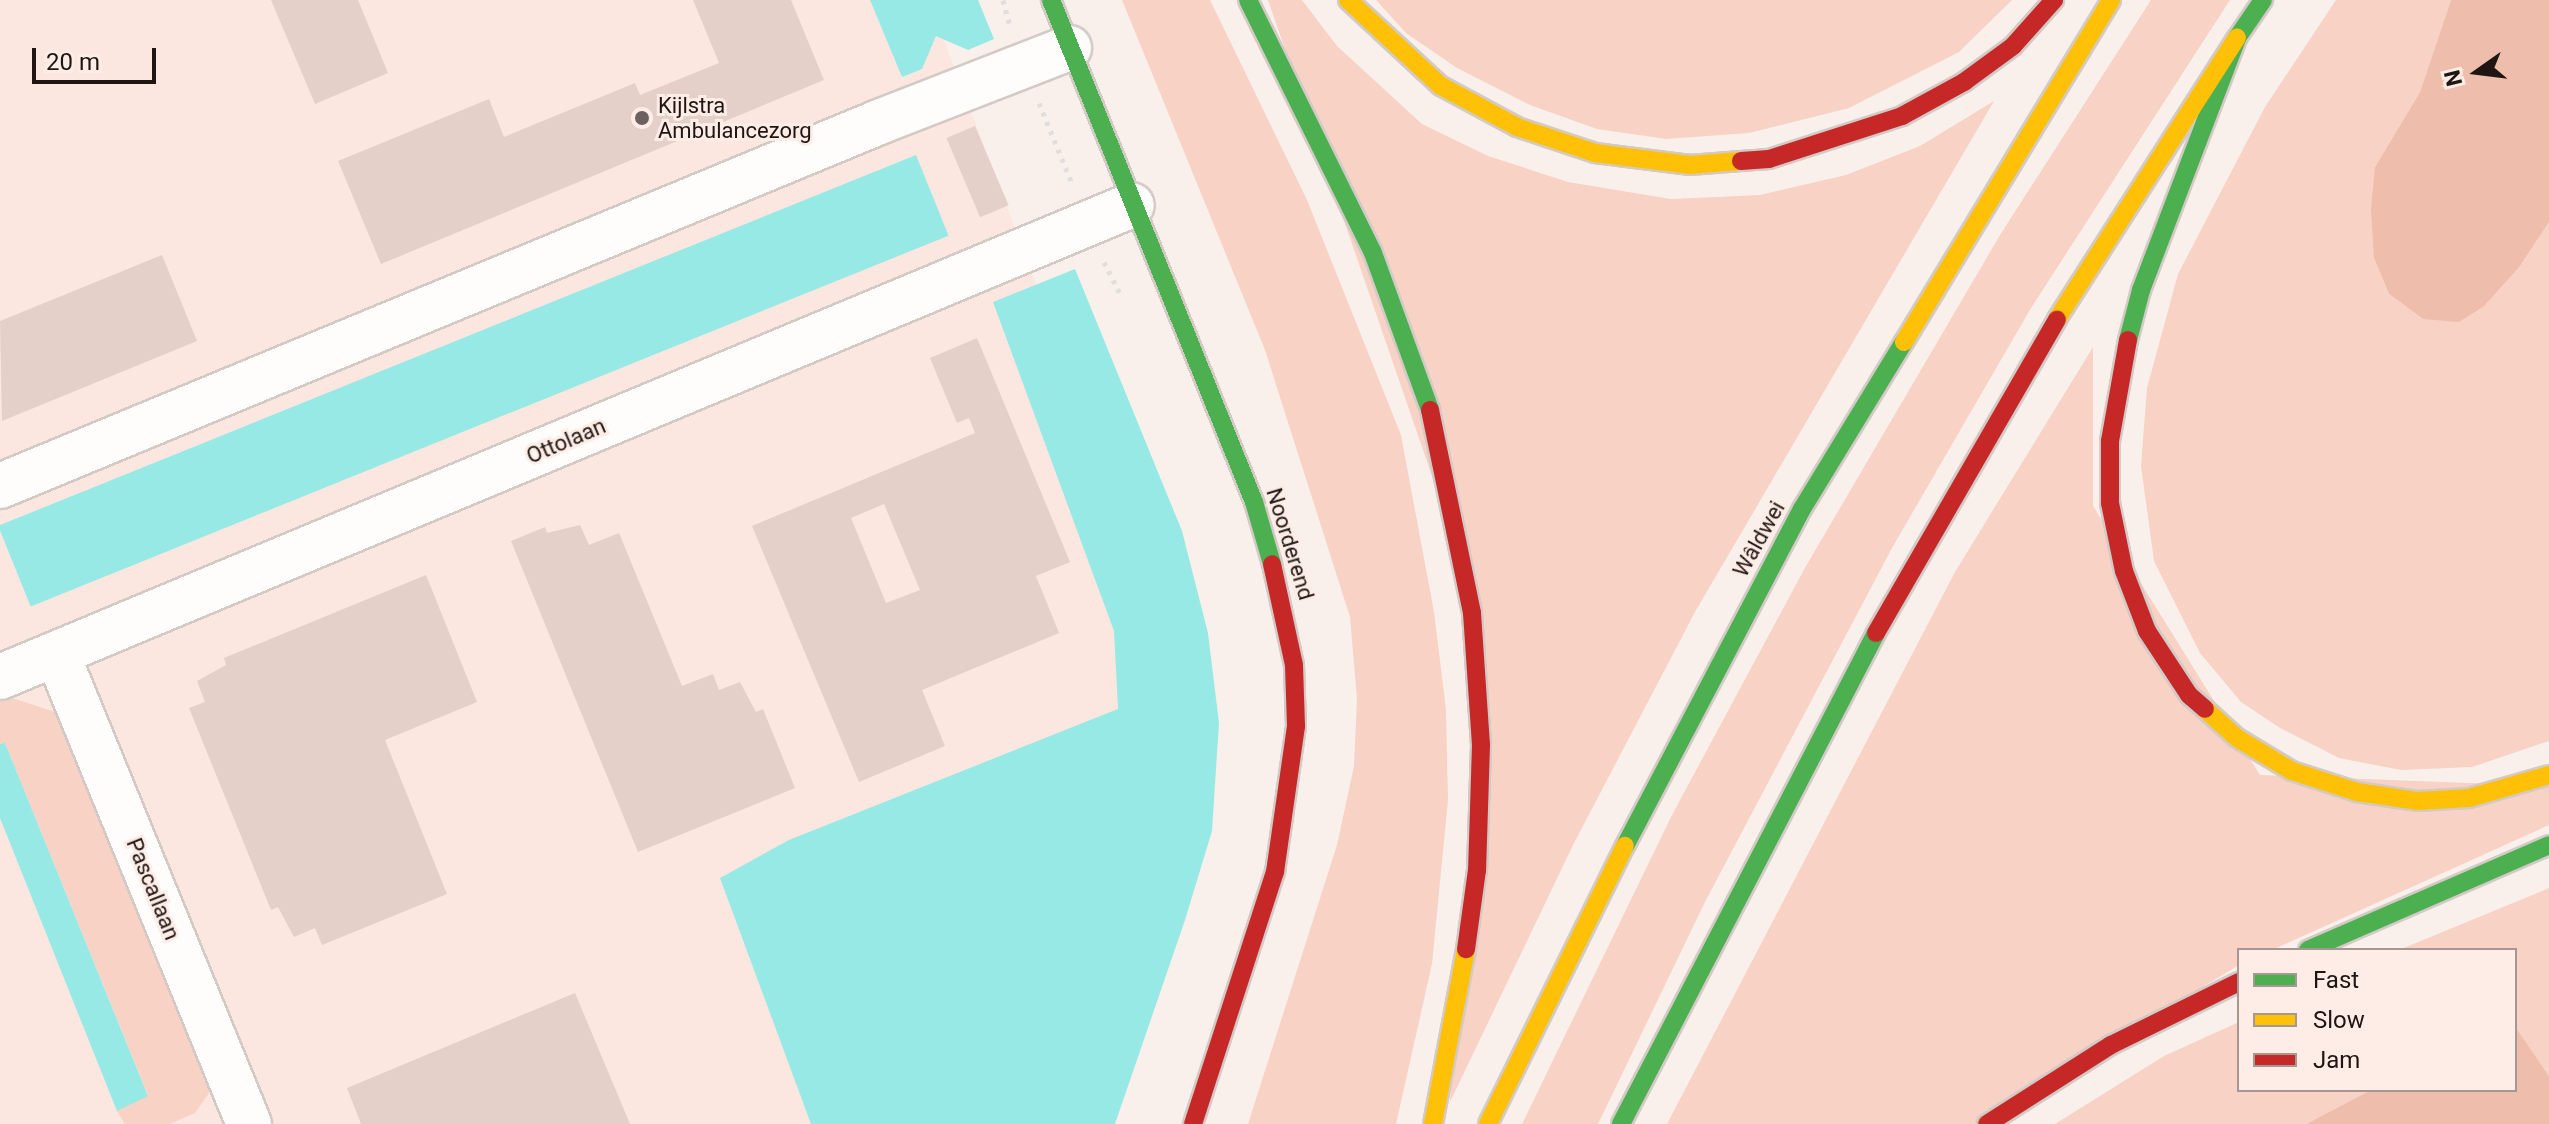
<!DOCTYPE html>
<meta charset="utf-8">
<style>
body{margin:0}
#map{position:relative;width:2549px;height:1124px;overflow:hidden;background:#f9f0ec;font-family:Roboto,sans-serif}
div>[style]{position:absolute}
.built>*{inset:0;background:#fbe7df}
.green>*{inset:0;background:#f8d2c5}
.forest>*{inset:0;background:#efbdab}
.water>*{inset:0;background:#97e9e5;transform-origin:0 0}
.building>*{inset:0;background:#e4d0c8;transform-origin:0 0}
.path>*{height:5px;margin-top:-2.5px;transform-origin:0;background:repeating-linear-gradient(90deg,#e1dede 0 4px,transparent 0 10px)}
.roads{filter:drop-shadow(2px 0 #d3cac6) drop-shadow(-2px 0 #d3cac6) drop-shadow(0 2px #d3cac6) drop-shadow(0 -2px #d3cac6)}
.street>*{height:44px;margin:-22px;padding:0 22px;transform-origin:22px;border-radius:22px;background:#fefdfc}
.fast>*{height:18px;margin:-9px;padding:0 9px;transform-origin:9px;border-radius:9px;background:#4caf50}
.slow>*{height:18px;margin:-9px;padding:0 9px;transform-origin:9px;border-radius:9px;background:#ffc107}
.jam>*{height:18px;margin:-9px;padding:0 9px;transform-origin:9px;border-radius:9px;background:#c62828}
.dots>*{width:22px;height:22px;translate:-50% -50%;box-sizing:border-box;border:4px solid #feede7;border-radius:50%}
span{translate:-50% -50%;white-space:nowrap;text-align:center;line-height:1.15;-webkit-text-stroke:6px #feede7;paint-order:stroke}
.poi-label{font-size:22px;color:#1f1613}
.left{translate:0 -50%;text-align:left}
.street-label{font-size:22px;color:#1f1613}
.legend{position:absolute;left:2237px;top:948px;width:280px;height:144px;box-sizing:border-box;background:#feede7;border:2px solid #a59792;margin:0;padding:10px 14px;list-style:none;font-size:24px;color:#1f1613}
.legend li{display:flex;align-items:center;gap:16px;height:40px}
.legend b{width:40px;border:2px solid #a59792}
.north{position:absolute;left:2437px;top:32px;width:80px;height:80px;-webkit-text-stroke:6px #feede7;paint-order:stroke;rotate:256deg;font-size:22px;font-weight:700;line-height:32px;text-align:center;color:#1f1613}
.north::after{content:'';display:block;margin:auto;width:28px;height:36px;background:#1f1613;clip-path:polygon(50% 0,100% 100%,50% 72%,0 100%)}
.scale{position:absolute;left:32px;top:48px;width:124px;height:36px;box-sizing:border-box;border:4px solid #1f1613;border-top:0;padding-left:10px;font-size:24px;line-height:28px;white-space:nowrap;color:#1f1613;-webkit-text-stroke:6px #feede7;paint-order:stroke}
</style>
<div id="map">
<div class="built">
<div style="clip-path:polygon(0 0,929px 0,1153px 595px,1074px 1124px,0 1124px)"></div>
</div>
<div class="green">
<div style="clip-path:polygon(1122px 0,1210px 0,1307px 200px,1401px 435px,1434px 612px,1446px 710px,1448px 800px,1432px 964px,1396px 1124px,1248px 1124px,1337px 845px,1354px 766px,1357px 699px,1350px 617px,1265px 350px)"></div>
<div style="clip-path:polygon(1268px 0,1302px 0,1337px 46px,1422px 124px,1488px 156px,1568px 182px,1671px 199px,1760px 195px,1846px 175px,1920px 146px,1994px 101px,1695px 612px,1573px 845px,1450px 1102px,1484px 627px)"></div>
<div style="clip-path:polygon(1376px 0,2012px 0,1959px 52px,1849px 108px,1749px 133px,1666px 139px,1597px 129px,1530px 105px,1457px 68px,1406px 33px)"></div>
<div style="clip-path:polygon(2151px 0,2230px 0,2031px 308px,1892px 548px,1705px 902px,1598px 1124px,1522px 1124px,1672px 815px,1806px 566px,2000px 235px)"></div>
<div style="clip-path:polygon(2336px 0,2451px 0,2420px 92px,2375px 167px,2374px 258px,2389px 294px,2423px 319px,2520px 266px,2549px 222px,2549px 741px,2472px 767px,2401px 770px,2339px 758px,2280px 728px,2241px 702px,2200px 653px,2154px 561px,2141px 466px,2147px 388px,2178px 274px,2265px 107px)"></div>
<div style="clip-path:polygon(2093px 347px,2093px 506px,2260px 775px,2549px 786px,2549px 825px,2272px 950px,2239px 950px,2239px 965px,1976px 1124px,1667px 1124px,1955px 572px)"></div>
<div style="clip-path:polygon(0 694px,58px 713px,208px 1069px,209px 1093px,195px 1113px,170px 1124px,125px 1124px,117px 1111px,148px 1095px,5px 743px,0 744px)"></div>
<div style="clip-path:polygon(2549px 888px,2549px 1076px,2515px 1026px,2515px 950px,2399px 950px)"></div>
<div style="clip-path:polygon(2239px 1022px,2239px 1090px,2371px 1090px,2306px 1124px,2055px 1124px,2164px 1056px)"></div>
</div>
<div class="forest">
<div style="clip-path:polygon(2451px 0,2549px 0,2549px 222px,2520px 266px,2484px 306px,2459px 322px,2423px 319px,2389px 294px,2374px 258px,2371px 209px,2375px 167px,2420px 92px)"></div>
<div style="clip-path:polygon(2515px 1026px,2549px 1076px,2549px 1124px,2306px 1124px,2371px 1090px,2515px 1090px)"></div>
</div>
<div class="water">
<div style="clip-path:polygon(870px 0,978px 0,994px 39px,968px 50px,936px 36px,922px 69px,902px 77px)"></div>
<div style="left:916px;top:155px;width:87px;height:990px;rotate:68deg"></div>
<div style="clip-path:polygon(1075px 269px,1182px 531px,1208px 633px,1219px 723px,1212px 831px,1185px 920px,1115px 1124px,811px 1124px,720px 878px,789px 840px,1118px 709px,1114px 631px,993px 302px)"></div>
<div style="clip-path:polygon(5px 743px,148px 1096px,117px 1111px,0 818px,0 744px)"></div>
</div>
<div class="building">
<div style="clip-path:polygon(271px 0,358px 0,388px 73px,315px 104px)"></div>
<div style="clip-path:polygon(693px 0,791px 0,824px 80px,381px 264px,338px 161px,489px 99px,504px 137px,635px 83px,640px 95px,719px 63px)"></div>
<div style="left:975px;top:126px;width:86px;height:31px;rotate:67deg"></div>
<div style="clip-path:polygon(162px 255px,197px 341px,2px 421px,0 321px)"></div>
<div style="clip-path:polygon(evenodd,977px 338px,1070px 562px,1036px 576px,1059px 633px,922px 690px,945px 746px,859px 782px,752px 526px,975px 433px,969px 418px,957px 423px,930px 358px,977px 338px,884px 504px,920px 590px,886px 603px,851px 518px,884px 504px)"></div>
<div style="clip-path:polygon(580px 525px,589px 545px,619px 533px,682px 686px,713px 674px,719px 690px,740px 682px,756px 712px,763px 709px,795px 788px,638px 852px,511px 541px,545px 527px,547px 533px)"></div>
<div style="clip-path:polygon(426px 575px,477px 702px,385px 740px,447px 894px,322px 945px,315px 928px,294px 937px,278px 907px,271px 910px,189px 708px,205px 702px,197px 681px,226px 665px,224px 658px)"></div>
<div style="clip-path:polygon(575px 993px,630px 1124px,361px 1124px,347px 1088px)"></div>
</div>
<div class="path">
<div style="left:1003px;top:0;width:27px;rotate:75deg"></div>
<div style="left:1039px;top:103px;width:90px;rotate:67.7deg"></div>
<div style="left:1104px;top:262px;width:34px;rotate:63deg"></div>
</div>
<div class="roads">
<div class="street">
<div style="left:0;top:486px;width:951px;rotate:-22.49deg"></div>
<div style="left:879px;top:122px;width:204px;rotate:-21.3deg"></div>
<div style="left:57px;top:654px;width:508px;rotate:67.78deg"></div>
<div style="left:0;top:677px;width:1226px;rotate:-22.63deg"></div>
</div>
<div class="fast">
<div style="left:1051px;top:0;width:541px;rotate:67.98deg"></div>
<div style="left:1254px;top:502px;width:65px;rotate:73.8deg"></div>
<div style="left:1248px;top:0;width:282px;rotate:63.7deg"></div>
<div style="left:1373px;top:253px;width:167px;rotate:70deg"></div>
<div style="left:2128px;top:340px;width:52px;rotate:-75.4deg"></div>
<div style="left:2141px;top:290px;width:270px;rotate:-69.1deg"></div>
<div style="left:2237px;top:38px;width:46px;rotate:-55.6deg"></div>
<div style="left:1625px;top:846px;width:381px;rotate:-62.3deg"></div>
<div style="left:1802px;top:509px;width:196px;rotate:-58.6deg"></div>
<div style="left:2308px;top:950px;width:263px;rotate:-23.5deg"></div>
<div style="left:1621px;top:1124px;width:553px;rotate:-62.55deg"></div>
</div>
<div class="slow">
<div style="left:1348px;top:0;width:127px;rotate:42.8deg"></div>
<div style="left:1441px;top:86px;width:86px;rotate:28.3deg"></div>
<div style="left:1517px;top:127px;width:82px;rotate:18.4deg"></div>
<div style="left:1595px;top:153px;width:96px;rotate:7.2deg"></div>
<div style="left:1690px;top:165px;width:51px;rotate:-4.5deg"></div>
<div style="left:2057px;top:319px;width:334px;rotate:-57.4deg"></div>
<div style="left:1904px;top:342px;width:400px;rotate:-58.8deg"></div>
<div style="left:2205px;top:709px;width:43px;rotate:42.2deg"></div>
<div style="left:2237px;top:738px;width:64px;rotate:31deg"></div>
<div style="left:2292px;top:771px;width:68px;rotate:17.9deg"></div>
<div style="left:2357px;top:792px;width:62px;rotate:8.4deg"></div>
<div style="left:2418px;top:801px;width:51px;rotate:-3.4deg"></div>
<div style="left:2469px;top:798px;width:83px;rotate:-16deg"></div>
<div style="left:1433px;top:1124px;width:178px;rotate:-79.3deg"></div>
<div style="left:1488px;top:1124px;width:310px;rotate:-63.8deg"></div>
</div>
<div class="jam">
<div style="left:1741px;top:161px;width:28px;rotate:-4deg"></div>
<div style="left:1769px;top:159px;width:140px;rotate:-17.9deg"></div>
<div style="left:1902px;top:116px;width:71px;rotate:-28.7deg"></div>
<div style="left:1964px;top:82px;width:61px;rotate:-36.3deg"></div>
<div style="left:2013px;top:46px;width:62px;rotate:-48.3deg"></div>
<div style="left:2128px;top:340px;width:103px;rotate:100.1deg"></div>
<div style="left:2110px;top:441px;width:62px;rotate:90deg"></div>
<div style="left:2110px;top:503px;width:69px;rotate:78.4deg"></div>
<div style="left:2124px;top:571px;width:64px;rotate:69deg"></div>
<div style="left:2147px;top:631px;width:77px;rotate:56.7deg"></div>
<div style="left:2189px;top:695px;width:21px;rotate:41deg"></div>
<div style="left:1430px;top:410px;width:207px;rotate:78.3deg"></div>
<div style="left:1472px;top:613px;width:132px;rotate:86.1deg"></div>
<div style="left:1481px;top:745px;width:125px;rotate:91.8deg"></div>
<div style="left:1477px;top:870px;width:80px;rotate:97.9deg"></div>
<div style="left:1876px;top:633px;width:362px;rotate:-60deg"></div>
<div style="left:1193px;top:1124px;width:265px;rotate:-72deg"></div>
<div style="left:1275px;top:872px;width:148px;rotate:-81.8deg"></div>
<div style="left:1296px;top:726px;width:61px;rotate:-91.9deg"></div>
<div style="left:1294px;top:665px;width:103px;rotate:-102.3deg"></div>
<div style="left:1987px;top:1124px;width:147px;rotate:-32.5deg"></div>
<div style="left:2111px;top:1045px;width:143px;rotate:-26.2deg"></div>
</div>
</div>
<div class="dots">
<div style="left:642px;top:118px;background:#6b625f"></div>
</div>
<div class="poi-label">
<span class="left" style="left:658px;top:118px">Kijlstra<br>Ambulancezorg</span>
</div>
<div class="street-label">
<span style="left:566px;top:441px;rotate:-23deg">Ottolaan</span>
<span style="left:1759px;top:539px;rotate:-61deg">Wâldwei</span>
<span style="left:1290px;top:544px;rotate:73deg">Noorderend</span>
<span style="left:153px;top:889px;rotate:68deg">Pascallaan</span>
</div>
<ul class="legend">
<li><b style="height:10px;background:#4caf50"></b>Fast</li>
<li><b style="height:10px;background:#ffc107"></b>Slow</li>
<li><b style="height:10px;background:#c62828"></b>Jam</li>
</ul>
<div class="north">N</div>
<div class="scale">20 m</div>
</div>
